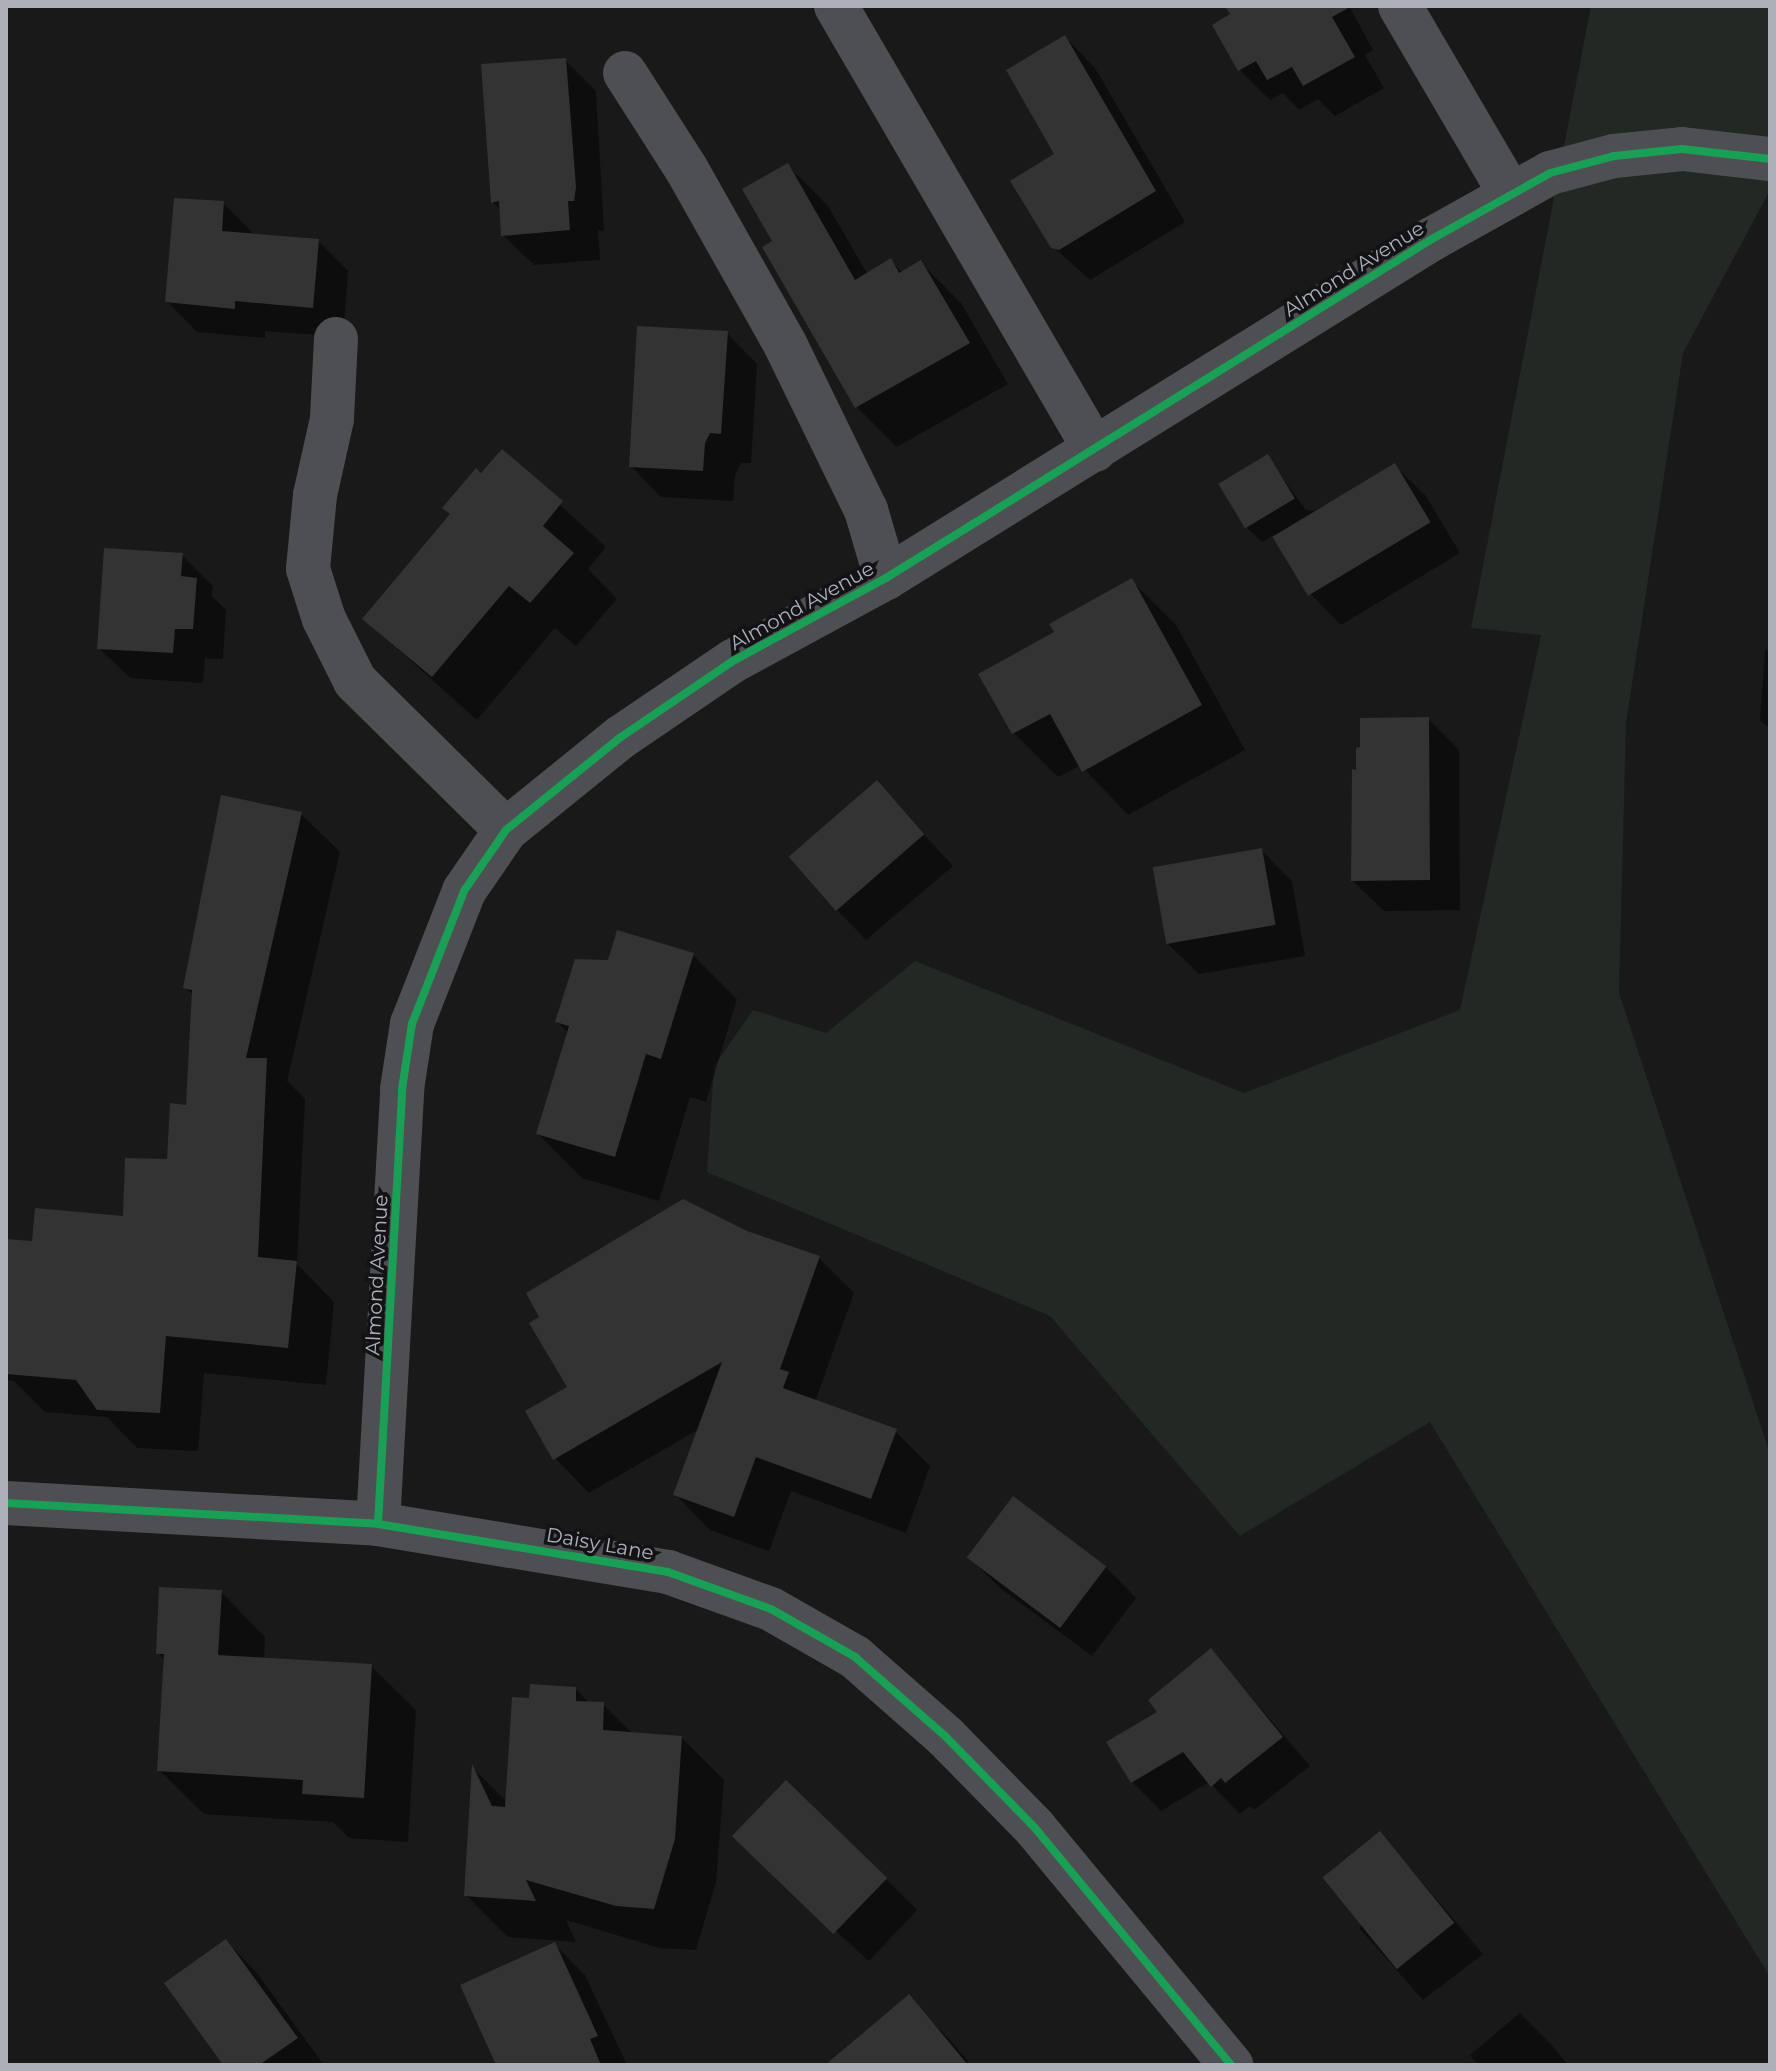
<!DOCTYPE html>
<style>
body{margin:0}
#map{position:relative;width:1776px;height:2071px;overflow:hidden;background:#191919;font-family:Montserrat,sans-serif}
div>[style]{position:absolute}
.green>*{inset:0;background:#222823}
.shadow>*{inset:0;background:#0007}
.building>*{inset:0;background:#333334;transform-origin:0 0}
.minor>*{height:44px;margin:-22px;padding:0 22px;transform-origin:22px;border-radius:22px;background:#4e4f52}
.cycleway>*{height:8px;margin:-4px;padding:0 4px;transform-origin:4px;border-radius:4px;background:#1a9f57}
span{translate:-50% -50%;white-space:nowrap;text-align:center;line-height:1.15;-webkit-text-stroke:7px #131315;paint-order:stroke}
.street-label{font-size:20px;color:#acb0b9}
.frame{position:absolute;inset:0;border:8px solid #acb0b9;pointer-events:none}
</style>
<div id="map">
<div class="green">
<div style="clip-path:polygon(1591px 6px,1770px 6px,1770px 190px,1683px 353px,1626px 723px,1619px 993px,1770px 1454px,1770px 1977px,1430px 1422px,1240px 1536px,1050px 1316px,707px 1172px,714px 1066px,753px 1010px,826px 1033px,915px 961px,1244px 1093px,1460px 1010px,1541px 635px,1471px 628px)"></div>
</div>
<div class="shadow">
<div style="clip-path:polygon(1235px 6px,1349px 6px,1373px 50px,1365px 55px,1384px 88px,1335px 116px,1318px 99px,1299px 110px,1283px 93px,1270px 100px,1240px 70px)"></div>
<div style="clip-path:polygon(1065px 37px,1095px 68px,1185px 222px,1090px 280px,1053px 247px)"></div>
<div style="clip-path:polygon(565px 60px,596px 91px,604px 231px,598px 230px,600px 260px,534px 265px,503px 235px,501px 210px,493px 202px)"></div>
<div style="clip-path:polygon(788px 166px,828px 206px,868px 275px,891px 261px,903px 273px,920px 262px,961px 303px,1008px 384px,897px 447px,857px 407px,774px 242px)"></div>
<div style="clip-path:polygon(223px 203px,254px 234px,318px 241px,348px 271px,343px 337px,265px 331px,265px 338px,197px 332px,167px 301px)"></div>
<div style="clip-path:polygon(727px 333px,757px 364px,751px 463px,741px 463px,735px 475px,733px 501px,661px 497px,631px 466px)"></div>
<div style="clip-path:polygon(502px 452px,606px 547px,588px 569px,617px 599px,576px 646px,555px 628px,477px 720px,364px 619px)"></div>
<div style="clip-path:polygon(1267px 457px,1306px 510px,1314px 511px,1395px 466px,1426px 496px,1460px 553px,1341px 625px,1311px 594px,1274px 535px,1262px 542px,1246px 527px)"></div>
<div style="clip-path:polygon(182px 555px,213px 586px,212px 596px,226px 610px,223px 659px,205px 658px,203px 683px,130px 678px,99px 648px)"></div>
<div style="clip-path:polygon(1132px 581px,1176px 625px,1245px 750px,1128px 815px,1081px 765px,1058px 777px,1014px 733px,1057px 633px)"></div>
<div style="clip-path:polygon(1765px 650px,1770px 651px,1770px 729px,1760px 720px)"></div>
<div style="clip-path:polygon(1428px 719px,1459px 750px,1460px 910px,1384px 911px,1353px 881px)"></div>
<div style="clip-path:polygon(877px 783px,953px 866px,866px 940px,836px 909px)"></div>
<div style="clip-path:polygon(301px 814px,340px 852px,287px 1081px,305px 1099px,297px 1264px,334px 1302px,326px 1385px,204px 1373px,198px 1451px,137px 1448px,107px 1417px,45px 1412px,14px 1381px,6px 1380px,6px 1254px,125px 1218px,169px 1161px,188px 1107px,194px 996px,185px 987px)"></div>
<div style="clip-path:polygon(1262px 851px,1292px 881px,1305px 956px,1199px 974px,1168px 944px)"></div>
<div style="clip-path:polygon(693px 955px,737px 999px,706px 1102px,690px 1097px,659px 1201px,582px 1178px,538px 1134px,569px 1033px,557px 1022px,609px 962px)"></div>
<div style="clip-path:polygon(746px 1233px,819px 1258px,854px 1293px,815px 1402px,895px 1431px,930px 1466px,906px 1533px,791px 1491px,769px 1551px,710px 1530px,676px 1495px,699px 1429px,589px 1493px,555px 1458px,570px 1388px)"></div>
<div style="clip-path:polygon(970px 1558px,1106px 1567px,1136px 1598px,1092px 1656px,1000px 1588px)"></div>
<div style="clip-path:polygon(221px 1592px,265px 1637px,264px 1660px,371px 1666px,416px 1710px,408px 1842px,349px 1838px,333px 1822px,204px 1814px,159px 1770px,165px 1660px,158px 1653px)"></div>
<div style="clip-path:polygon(1211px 1651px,1310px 1766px,1254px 1810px,1250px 1806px,1240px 1814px,1209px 1782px,1161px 1811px,1132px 1782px,1160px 1712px)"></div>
<div style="clip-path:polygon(576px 1689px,590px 1704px,603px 1704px,633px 1734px,681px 1737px,724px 1780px,716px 1882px,696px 1950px,660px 1948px,566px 1920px,576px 1942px,508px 1937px,466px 1895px,474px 1769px,507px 1802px,531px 1701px)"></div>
<div style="clip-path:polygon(1380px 1833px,1483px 1954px,1423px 2000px,1360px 1929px)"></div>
<div style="clip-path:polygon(766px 1867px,886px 1879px,917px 1910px,869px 1961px)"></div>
<div style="clip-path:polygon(226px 1941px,256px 1972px,324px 2065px,226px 2065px)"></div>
<div style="clip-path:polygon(554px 1944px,585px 1975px,627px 2065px,497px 2065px)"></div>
<div style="clip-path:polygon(920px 2010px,950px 2040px,971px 2065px,874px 2065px)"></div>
<div style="clip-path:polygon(1520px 2013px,1550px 2043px,1568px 2065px,1478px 2065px,1470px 2055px)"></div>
</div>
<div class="building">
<div style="clip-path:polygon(1225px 6px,1352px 6px,1332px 17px,1355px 57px,1303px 86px,1292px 67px,1267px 80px,1256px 61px,1238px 71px,1212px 25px,1230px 14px)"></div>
<div style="clip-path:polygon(1065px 35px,1156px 191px,1059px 250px,1051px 248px,1010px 181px,1054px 154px,1006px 70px)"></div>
<div style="clip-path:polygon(566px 58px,576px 187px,574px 201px,568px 201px,570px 230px,501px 236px,499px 201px,491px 203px,481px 64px)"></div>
<div style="clip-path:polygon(788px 163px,855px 280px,891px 258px,899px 273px,921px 260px,970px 343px,855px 408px,762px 247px,772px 241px,742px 189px)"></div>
<div style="clip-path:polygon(174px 198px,224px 201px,222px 231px,319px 239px,313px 308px,235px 301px,235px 309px,165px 302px)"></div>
<div style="clip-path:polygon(637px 326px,728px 331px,721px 434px,710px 433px,705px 443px,703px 471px,629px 467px)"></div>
<div style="clip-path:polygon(502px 449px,563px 501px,543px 526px,574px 553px,530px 603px,509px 586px,432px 677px,362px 619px,450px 514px,442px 508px,476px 468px,481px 473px)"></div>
<div style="left:1268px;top:454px;width:52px;height:58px;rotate:59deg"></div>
<div style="left:1395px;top:463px;width:69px;height:143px;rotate:59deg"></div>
<div style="clip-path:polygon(104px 548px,183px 553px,181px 576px,197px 578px,193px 629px,175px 629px,173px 653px,97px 649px)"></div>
<div style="clip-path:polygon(1132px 578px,1202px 705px,1082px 772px,1050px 714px,1012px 734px,978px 674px,1054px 632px,1049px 624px)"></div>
<div style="clip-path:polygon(1429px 717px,1430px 880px,1351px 881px,1352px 769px,1356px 770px,1356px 748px,1360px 747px,1360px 718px)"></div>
<div style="left:877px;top:780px;width:72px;height:117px;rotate:49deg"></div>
<div style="clip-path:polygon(221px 795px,302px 812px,246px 1058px,267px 1058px,258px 1257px,297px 1261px,288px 1348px,166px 1336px,160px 1413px,97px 1410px,76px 1380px,6px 1374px,6px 1239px,32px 1241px,35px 1208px,123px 1216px,125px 1158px,167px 1159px,170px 1103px,186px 1105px,192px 990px,183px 988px)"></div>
<div style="left:1262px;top:848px;width:78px;height:111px;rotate:80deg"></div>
<div style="clip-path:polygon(617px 930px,694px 953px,661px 1059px,646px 1054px,615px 1157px,536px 1134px,569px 1026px,555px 1022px,575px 959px,608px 960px)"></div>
<div style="clip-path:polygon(683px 1199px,747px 1231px,820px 1256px,780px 1369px,789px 1372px,783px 1388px,897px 1429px,871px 1499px,756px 1457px,734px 1517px,673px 1495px,722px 1362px,553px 1460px,525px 1411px,567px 1387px,529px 1323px,539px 1317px,526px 1293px)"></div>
<div style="left:1013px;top:1496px;width:117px;height:77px;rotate:37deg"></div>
<div style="clip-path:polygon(159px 1587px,222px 1590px,218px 1655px,372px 1664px,364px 1798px,302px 1794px,303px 1780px,157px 1771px,164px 1654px,156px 1654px)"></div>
<div style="clip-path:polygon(1211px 1648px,1283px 1737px,1225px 1783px,1221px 1778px,1211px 1787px,1183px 1752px,1131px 1783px,1106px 1742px,1157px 1712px,1148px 1700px)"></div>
<div style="clip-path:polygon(530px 1684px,576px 1687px,576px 1701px,604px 1702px,603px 1730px,682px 1736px,675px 1839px,654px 1909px,616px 1906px,526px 1880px,536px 1901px,464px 1896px,472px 1764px,492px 1806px,505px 1807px,512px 1697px,529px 1698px)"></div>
<div style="left:786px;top:1780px;width:141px;height:78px;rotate:44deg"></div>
<div style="left:1380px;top:1831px;width:118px;height:74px;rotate:51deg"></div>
<div style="clip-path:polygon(226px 1939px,298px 2038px,259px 2065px,223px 2065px,164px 1983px)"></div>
<div style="clip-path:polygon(555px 1942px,598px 2036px,590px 2039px,601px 2065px,496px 2065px,460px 1985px)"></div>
<div style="clip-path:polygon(909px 1994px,968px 2065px,825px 2065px,907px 1996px)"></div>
</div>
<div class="minor">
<div style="left:836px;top:6px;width:514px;rotate:59.74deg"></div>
<div style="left:1400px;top:6px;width:219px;rotate:59.6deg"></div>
<div style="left:625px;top:73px;width:115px;rotate:57.4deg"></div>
<div style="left:687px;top:170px;width:200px;rotate:60.6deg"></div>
<div style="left:785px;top:344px;width:185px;rotate:64deg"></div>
<div style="left:866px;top:510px;width:71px;rotate:73.6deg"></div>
<div style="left:336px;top:339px;width:80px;rotate:92.9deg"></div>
<div style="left:332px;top:419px;width:78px;rotate:102.6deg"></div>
<div style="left:315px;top:495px;width:74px;rotate:95.4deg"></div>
<div style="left:308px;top:569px;width:52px;rotate:72.3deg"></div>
<div style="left:324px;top:619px;width:69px;rotate:63.4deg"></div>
<div style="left:355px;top:681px;width:212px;rotate:44.6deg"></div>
<div style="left:6px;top:1503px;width:373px;rotate:3.2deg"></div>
<div style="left:378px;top:1524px;width:294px;rotate:9.4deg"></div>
<div style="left:668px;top:1572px;width:109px;rotate:19.8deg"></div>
<div style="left:771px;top:1609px;width:97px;rotate:29.7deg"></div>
<div style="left:855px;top:1657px;width:121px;rotate:41.3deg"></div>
<div style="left:946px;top:1737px;width:127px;rotate:45.6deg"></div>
<div style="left:1035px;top:1828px;width:308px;rotate:50.4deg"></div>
<div style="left:378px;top:1524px;width:436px;rotate:-86.8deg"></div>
<div style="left:402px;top:1089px;width:66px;rotate:-81.3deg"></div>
<div style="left:412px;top:1024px;width:143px;rotate:-68.6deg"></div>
<div style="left:464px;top:891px;width:74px;rotate:-55.5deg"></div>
<div style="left:506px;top:830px;width:148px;rotate:-39deg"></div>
<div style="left:621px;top:737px;width:135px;rotate:-34.2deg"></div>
<div style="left:733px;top:661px;width:174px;rotate:-28.5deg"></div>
<div style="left:886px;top:578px;width:643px;rotate:-31.84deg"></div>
<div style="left:1432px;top:239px;width:135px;rotate:-29.2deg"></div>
<div style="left:1550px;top:173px;width:66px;rotate:-14.9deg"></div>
<div style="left:1614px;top:156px;width:68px;rotate:-5.9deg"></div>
<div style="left:1682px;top:149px;width:89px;rotate:6.5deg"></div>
</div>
<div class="cycleway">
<div style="left:6px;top:1503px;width:373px;rotate:3.2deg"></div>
<div style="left:378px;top:1524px;width:294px;rotate:9.4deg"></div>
<div style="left:668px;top:1572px;width:109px;rotate:19.8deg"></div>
<div style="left:771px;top:1609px;width:97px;rotate:29.7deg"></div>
<div style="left:855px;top:1657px;width:121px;rotate:41.3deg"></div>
<div style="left:946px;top:1737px;width:127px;rotate:45.6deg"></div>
<div style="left:1035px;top:1828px;width:308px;rotate:50.4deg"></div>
<div style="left:378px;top:1524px;width:436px;rotate:-86.8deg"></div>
<div style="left:402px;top:1089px;width:66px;rotate:-81.3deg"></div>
<div style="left:412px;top:1024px;width:143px;rotate:-68.6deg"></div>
<div style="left:464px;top:891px;width:74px;rotate:-55.5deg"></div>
<div style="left:506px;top:830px;width:148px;rotate:-39deg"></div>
<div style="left:621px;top:737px;width:135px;rotate:-34.2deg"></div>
<div style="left:733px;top:661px;width:174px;rotate:-28.5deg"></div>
<div style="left:886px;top:578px;width:643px;rotate:-31.84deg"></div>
<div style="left:1432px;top:239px;width:135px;rotate:-29.2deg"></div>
<div style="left:1550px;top:173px;width:66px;rotate:-14.9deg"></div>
<div style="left:1614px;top:156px;width:68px;rotate:-5.9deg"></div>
<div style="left:1682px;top:149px;width:89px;rotate:6.5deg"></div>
</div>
<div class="street-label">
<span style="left:1354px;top:269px;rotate:-32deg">Almond Avenue</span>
<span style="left:802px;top:606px;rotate:-29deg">Almond Avenue</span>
<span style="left:377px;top:1275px;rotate:-87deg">Almond Avenue</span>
<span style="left:600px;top:1544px;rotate:10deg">Daisy Lane</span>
</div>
<div class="frame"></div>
</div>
